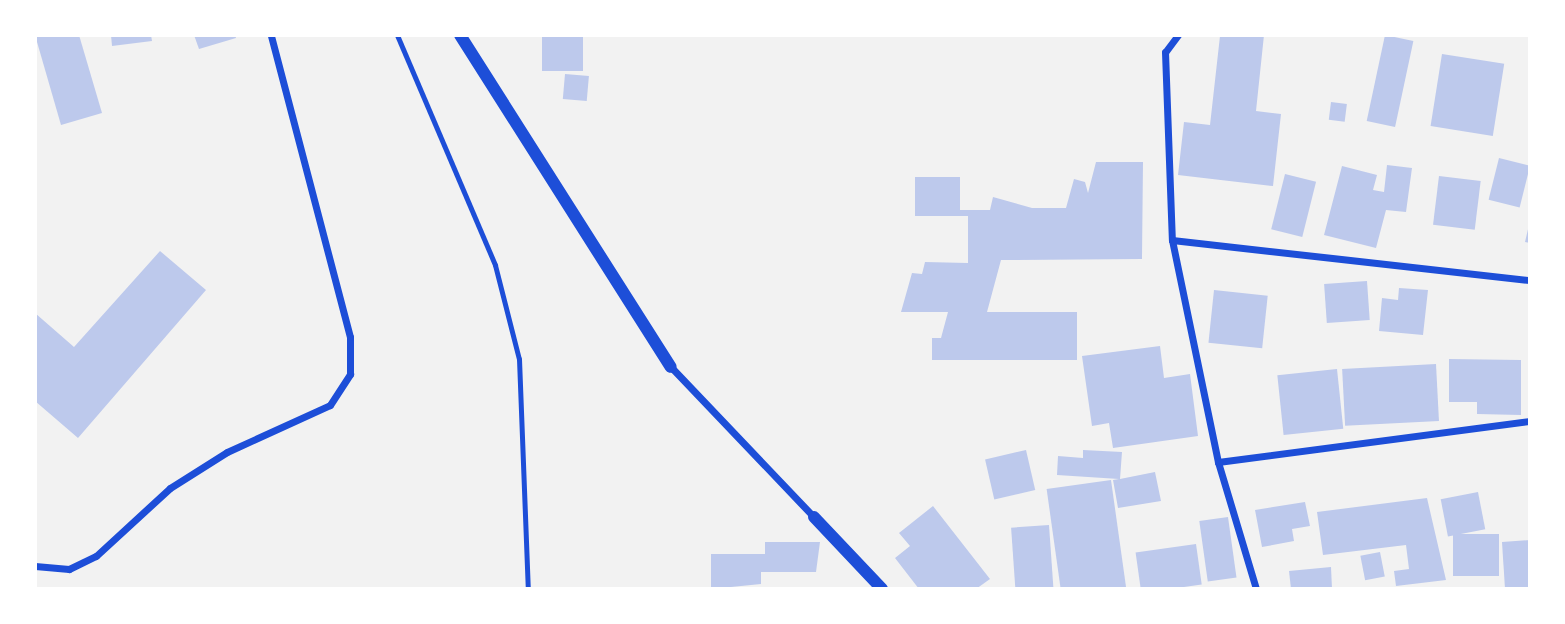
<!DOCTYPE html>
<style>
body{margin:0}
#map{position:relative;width:1565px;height:624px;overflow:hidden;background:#f2f2f2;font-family:"Source Sans 3",sans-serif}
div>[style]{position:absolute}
.building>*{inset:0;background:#bdc9ec;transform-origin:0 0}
.service>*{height:5px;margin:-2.5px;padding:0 2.5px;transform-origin:2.5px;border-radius:2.5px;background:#1d4ed8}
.minor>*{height:7px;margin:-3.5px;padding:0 3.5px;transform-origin:3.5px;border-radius:3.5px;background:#1d4ed8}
.tertiary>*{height:12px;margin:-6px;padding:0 6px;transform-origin:6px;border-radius:6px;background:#1d4ed8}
span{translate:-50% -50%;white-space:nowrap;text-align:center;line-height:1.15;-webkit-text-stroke:5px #fff;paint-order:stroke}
.frame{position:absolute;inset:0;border:37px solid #fff;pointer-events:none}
</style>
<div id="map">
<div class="building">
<div style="clip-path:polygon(35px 35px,79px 35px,102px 113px,61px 125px)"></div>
<div style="clip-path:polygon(111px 35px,151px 35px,152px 41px,112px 46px)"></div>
<div style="clip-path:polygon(194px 35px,235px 35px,236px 38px,199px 49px)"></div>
<div style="left:542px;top:35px;width:41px;height:36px"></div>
<div style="clip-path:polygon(1264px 35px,1256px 111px,1281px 114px,1273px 186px,1178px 175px,1184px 122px,1210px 125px,1220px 36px)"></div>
<div style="left:1385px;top:35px;width:29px;height:88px;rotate:12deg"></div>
<div style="left:1442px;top:54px;width:63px;height:73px;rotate:9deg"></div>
<div style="left:565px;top:74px;width:24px;height:25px;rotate:5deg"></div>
<div style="left:1331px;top:102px;width:16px;height:18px;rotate:7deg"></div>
<div style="left:1499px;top:158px;width:32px;height:43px;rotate:14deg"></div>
<div style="clip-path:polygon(1096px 162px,1143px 162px,1142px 259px,1001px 260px,987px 312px,1077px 312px,1077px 360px,932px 360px,932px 338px,941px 338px,948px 312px,901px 312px,912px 273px,922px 274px,925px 262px,968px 263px,968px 216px,915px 216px,915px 177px,960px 177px,960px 210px,990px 210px,993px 197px,1032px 208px,1066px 208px,1074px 179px,1085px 182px,1088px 193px)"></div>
<div style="clip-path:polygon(1387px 165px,1412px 168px,1406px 212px,1386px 210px,1376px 248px,1324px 235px,1342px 166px,1377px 175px,1373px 190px,1384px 192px)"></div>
<div style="left:1285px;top:174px;width:32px;height:57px;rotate:14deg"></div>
<div style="left:1439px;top:176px;width:42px;height:49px;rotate:7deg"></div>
<div style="clip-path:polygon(1529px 225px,1530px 226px,1530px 243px,1525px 242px)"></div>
<div style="clip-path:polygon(160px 251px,206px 290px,78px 438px,35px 401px,35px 313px,74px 347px)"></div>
<div style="left:1367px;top:281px;width:39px;height:43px;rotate:86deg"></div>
<div style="clip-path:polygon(1399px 288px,1428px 290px,1423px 335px,1379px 331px,1382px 298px,1398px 300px)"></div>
<div style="left:1214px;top:290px;width:54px;height:53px;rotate:6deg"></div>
<div style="clip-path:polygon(1160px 346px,1164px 378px,1190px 374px,1198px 436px,1113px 448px,1109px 423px,1092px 426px,1082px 356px)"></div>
<div style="clip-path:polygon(1449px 359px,1521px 360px,1521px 415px,1477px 414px,1477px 402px,1449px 402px)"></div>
<div style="left:1436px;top:364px;width:57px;height:94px;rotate:87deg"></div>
<div style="left:1337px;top:369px;width:60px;height:60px;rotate:84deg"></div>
<div style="left:1026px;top:450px;width:41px;height:42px;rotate:77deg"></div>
<div style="clip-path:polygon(1083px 450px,1122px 452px,1120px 479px,1155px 472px,1161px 501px,1118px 508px,1113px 480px,1119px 479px,1057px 475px,1058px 456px,1083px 458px)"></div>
<div style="left:1111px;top:480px;width:110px;height:65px;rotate:82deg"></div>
<div style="left:1478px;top:492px;width:38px;height:38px;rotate:79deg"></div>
<div style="clip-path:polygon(1427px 498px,1446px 580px,1396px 586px,1394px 571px,1409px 569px,1406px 545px,1323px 555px,1317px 512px)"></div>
<div style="clip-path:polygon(1305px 502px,1310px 526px,1292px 529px,1294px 541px,1262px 547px,1255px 510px)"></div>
<div style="clip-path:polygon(933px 506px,990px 579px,976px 589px,919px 589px,895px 558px,910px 546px,899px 533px)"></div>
<div style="left:1228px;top:517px;width:61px;height:29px;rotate:82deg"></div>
<div style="left:1049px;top:525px;width:64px;height:38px;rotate:86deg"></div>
<div style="left:1499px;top:534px;width:42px;height:46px;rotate:90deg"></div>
<div style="clip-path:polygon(1530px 540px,1530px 589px,1505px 589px,1502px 542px)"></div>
<div style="clip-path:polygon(765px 542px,820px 542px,816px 572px,761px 572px,761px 584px,711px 589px,711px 554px,765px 554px)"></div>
<div style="left:1196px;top:544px;width:41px;height:61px;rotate:82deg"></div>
<div style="left:1380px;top:552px;width:25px;height:20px;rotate:79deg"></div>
<div style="clip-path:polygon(1331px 567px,1332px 589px,1291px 589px,1289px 571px)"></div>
</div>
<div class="service">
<div style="left:397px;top:35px;width:250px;rotate:66.9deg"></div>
<div style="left:495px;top:265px;width:97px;rotate:75.7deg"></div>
<div style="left:519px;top:359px;width:230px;rotate:87.8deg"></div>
</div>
<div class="minor">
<div style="left:1178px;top:35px;width:21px;rotate:127deg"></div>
<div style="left:1165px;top:52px;width:188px;rotate:87.9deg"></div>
<div style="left:1172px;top:240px;width:227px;rotate:78.3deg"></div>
<div style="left:1218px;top:462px;width:133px;rotate:73.3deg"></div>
<div style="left:1172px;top:240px;width:360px;rotate:6.4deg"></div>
<div style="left:671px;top:367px;width:207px;rotate:46.4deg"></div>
<div style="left:1218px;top:462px;width:315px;rotate:-7.5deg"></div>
<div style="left:35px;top:566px;width:34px;rotate:5deg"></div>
<div style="left:69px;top:569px;width:30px;rotate:-26deg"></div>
<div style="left:96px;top:556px;width:100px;rotate:-42.6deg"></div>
<div style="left:170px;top:488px;width:67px;rotate:-32.3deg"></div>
<div style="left:227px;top:452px;width:113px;rotate:-24.5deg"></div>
<div style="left:330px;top:405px;width:37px;rotate:-57deg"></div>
<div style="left:350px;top:374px;width:37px;rotate:-90deg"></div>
<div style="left:350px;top:337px;width:312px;rotate:-104.7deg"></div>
</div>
<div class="tertiary">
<div style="left:460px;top:35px;width:393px;rotate:57.6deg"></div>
<div style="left:814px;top:517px;width:99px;rotate:46.6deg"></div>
</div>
<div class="frame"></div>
</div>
